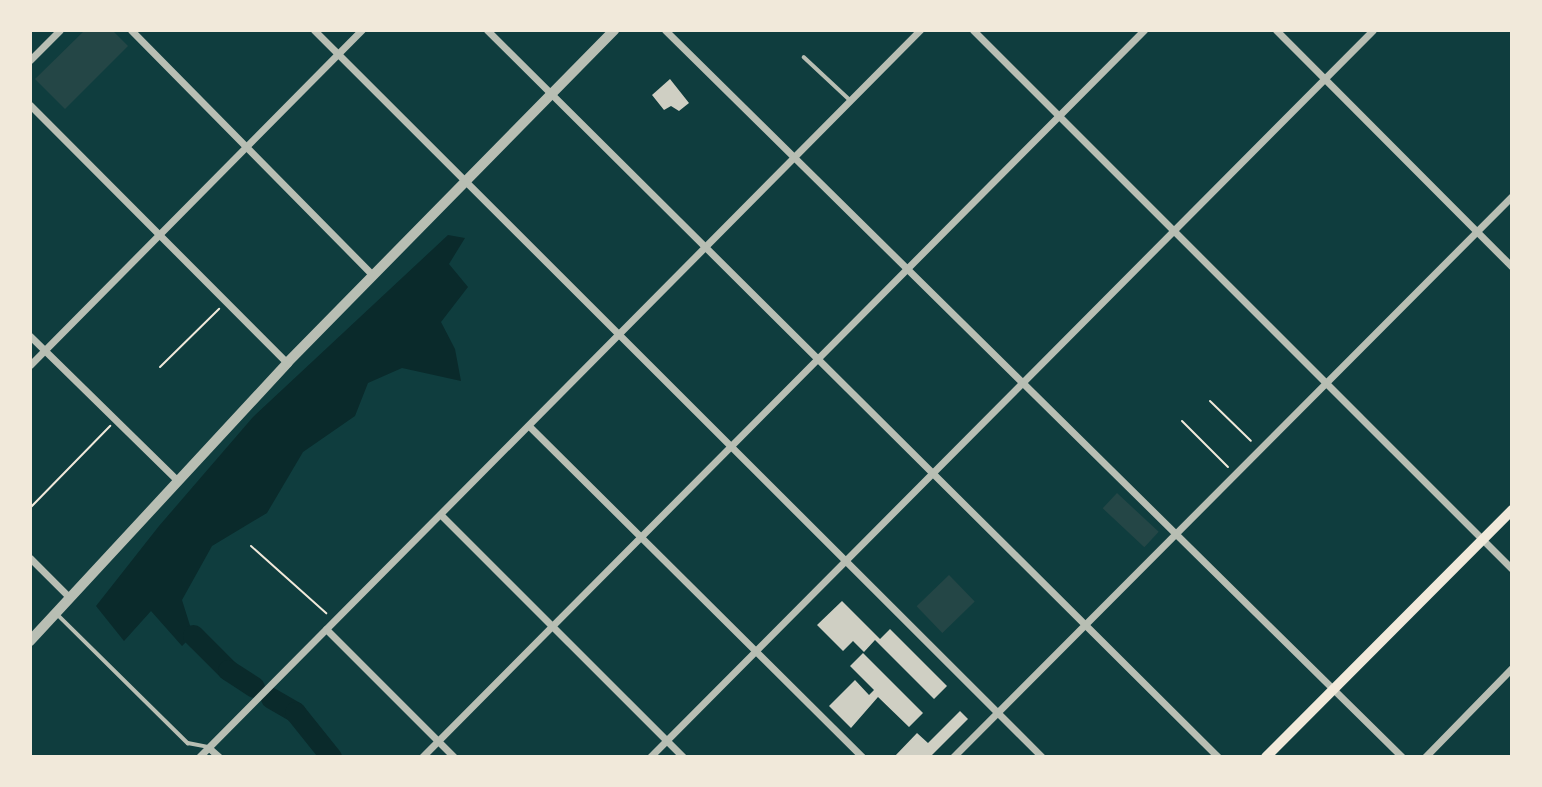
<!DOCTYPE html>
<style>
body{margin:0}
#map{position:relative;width:1542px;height:787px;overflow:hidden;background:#0f3d3e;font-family:"IBM Plex Sans",sans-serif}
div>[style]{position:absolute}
.green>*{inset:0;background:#244646;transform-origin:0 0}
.water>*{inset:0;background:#0a2a2b}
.river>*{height:21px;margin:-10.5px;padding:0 10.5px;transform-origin:10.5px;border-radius:10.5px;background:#0a2a2b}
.building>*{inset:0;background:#cfcfc3}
.path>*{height:2px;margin:-1px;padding:0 1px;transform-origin:1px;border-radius:1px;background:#f1e9da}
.service>*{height:3.5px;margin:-1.75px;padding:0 1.75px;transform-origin:1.75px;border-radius:1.75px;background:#b8beb3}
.minor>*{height:7px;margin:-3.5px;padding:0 3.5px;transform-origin:3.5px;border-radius:3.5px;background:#b8beb3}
.tertiary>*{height:10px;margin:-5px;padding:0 5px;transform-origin:5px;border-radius:5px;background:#b8beb3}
.secondary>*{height:10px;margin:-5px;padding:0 5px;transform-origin:5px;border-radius:5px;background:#f1e9da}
span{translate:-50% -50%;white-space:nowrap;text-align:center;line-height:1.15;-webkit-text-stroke:5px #f1e9da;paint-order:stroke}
.frame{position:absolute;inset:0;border:32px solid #f1e9da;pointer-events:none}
</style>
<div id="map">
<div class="green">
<div style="clip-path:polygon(85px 30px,112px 30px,128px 46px,65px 109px,35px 79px)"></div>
<div style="left:1117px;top:493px;width:57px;height:21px;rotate:43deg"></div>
<div style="left:949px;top:575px;width:37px;height:45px;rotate:46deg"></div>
</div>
<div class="water">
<div style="clip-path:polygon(448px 235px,465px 238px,449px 264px,468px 287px,441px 322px,455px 349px,461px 381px,402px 368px,368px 383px,355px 416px,303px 452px,267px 513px,212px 546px,182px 600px,193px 635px,182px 646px,151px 611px,124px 641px,96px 606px,159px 526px,253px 417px)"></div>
</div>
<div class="river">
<div style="left:193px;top:635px;width:49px;rotate:45deg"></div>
<div style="left:228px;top:670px;width:31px;rotate:33deg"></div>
<div style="left:271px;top:698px;width:28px;rotate:30deg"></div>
<div style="left:295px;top:712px;width:58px;rotate:51.3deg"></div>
</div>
<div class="building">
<div style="clip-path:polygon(670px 79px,689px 103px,679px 111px,671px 106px,664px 110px,652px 95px)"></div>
<div style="clip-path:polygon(842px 601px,880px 639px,890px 629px,947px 686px,934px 699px,875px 640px,864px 652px,853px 641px,843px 651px,817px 625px)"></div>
<div style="clip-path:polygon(863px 653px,923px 713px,909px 727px,878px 697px,851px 728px,829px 706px,855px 680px,869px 695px,874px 690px,850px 666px)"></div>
<div style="clip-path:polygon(960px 711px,968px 719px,930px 757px,894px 757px,917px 733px,928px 743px)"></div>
</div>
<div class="path">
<div style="left:160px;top:367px;width:83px;rotate:-44.5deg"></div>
<div style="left:1210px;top:401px;width:57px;rotate:44.3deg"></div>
<div style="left:1182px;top:421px;width:65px;rotate:45deg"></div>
<div style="left:30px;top:508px;width:115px;rotate:-45.7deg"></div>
<div style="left:251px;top:546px;width:101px;rotate:41.8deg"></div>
</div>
<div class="service">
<div style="left:804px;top:57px;width:63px;rotate:43.1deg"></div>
<div style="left:57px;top:614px;width:184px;rotate:44.6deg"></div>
<div style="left:188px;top:743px;width:20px;rotate:11deg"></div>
</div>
<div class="minor">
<div style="left:131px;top:30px;width:344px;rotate:45.4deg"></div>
<div style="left:314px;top:30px;width:1029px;rotate:44.96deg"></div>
<div style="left:487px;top:30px;width:1031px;rotate:44.84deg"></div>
<div style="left:665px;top:30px;width:1035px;rotate:44.61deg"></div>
<div style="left:973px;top:30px;width:762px;rotate:45deg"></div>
<div style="left:1276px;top:30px;width:334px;rotate:45.1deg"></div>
<div style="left:30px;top:60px;width:42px;rotate:-45deg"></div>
<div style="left:30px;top:105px;width:364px;rotate:45.1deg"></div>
<div style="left:30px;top:336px;width:206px;rotate:44.4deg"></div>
<div style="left:30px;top:365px;width:472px;rotate:-45.3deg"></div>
<div style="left:529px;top:426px;width:470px;rotate:44.8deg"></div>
<div style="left:441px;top:515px;width:342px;rotate:45deg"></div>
<div style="left:30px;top:558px;width:55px;rotate:45deg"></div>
<div style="left:326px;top:629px;width:181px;rotate:45deg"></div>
<div style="left:209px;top:748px;width:13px;rotate:42deg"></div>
<div style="left:199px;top:757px;width:1024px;rotate:-45.24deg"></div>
<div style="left:422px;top:757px;width:1025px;rotate:-45.2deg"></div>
<div style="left:650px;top:757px;width:1025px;rotate:-45.16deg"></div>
<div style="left:953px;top:757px;width:792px;rotate:-45.1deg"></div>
<div style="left:1425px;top:757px;width:124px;rotate:-45.7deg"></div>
</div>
<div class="tertiary">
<div style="left:30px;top:641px;width:379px;rotate:-47.2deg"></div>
<div style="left:287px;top:363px;width:467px;rotate:-45.5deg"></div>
</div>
<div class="secondary">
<div style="left:1266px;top:757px;width:349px;rotate:-45.1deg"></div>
</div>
<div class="frame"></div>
</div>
